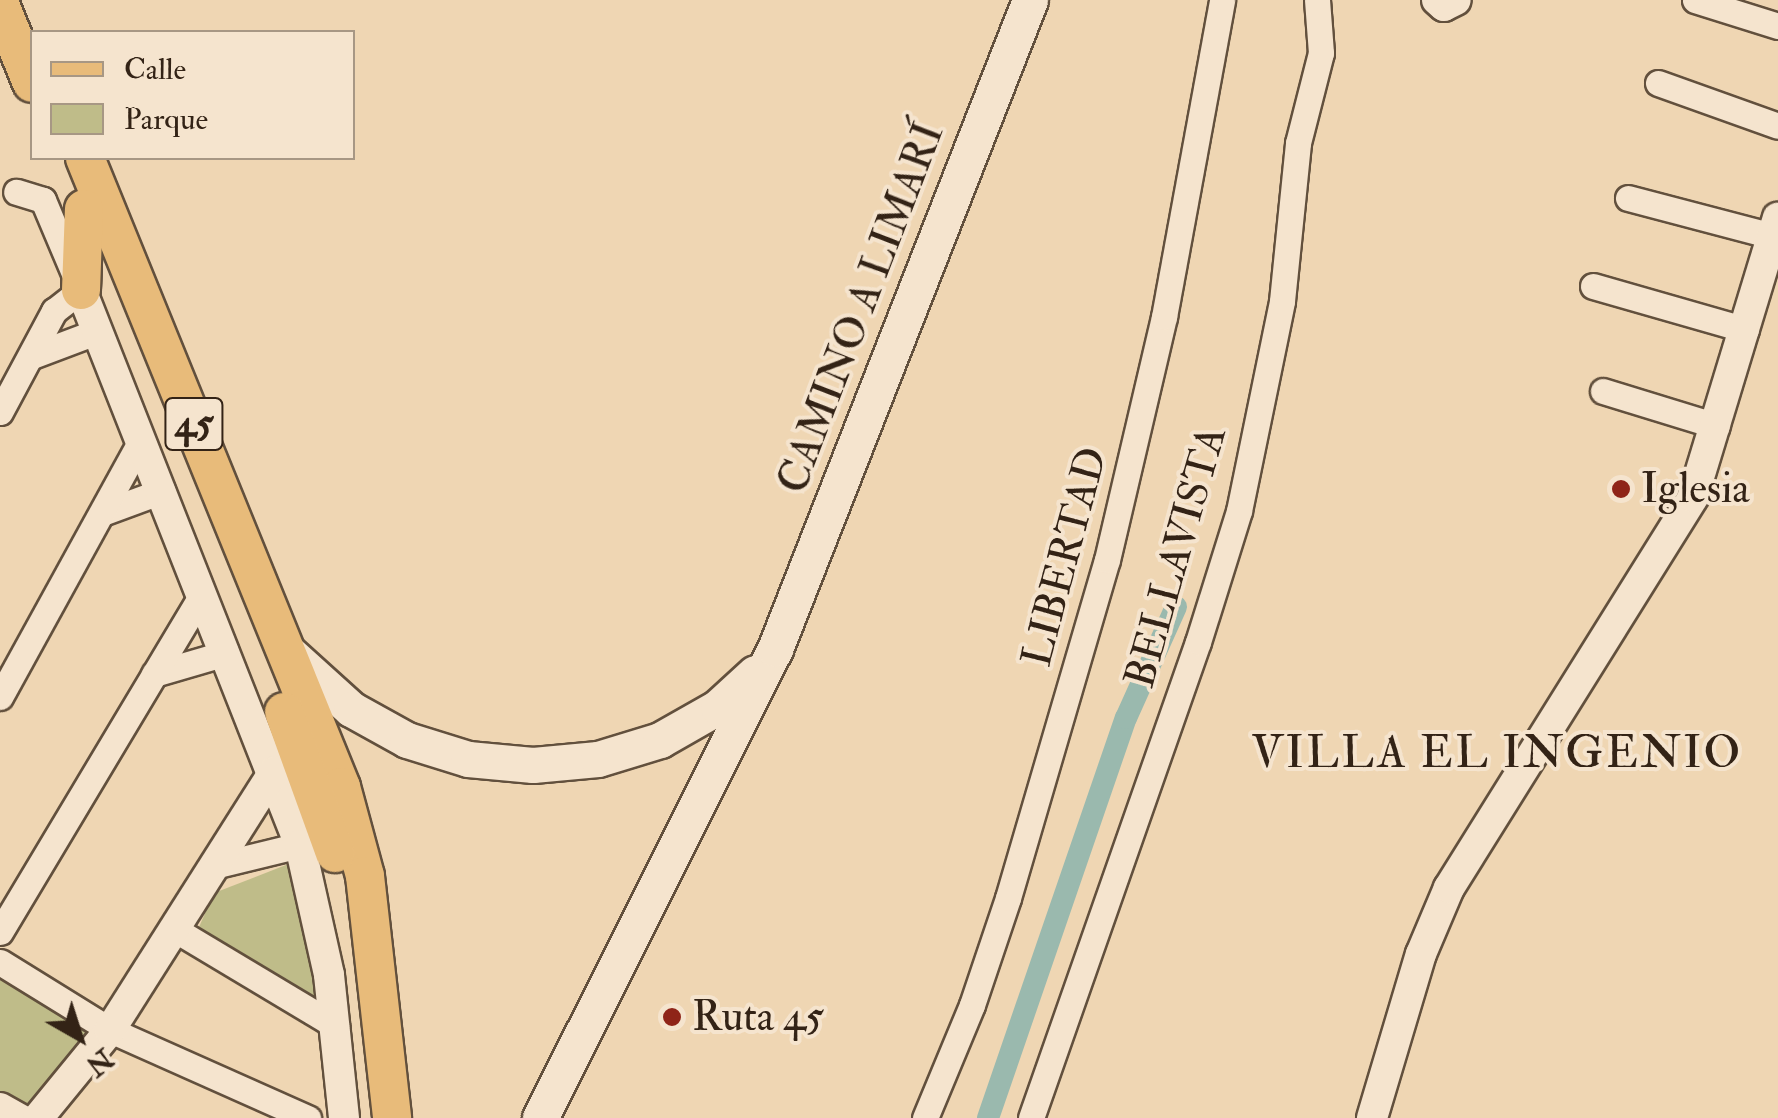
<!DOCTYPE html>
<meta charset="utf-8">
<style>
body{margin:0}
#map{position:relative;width:1778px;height:1118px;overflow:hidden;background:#efd6b3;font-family:"IM FELL Double Pica",serif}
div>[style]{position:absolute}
.green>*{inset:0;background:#bfbc89}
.canal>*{height:22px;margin:-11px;padding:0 11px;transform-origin:11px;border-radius:11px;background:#9ab9ae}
.roads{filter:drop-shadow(2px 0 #62503d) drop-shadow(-2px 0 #62503d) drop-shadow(0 2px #62503d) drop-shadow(0 -2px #62503d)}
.minor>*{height:25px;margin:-12.5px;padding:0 12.5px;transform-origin:12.5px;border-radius:12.5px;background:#f5e4ce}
.tertiary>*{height:30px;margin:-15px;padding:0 15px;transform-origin:15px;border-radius:15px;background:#f5e4ce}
.secondary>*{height:35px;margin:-17.5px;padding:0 17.5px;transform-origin:17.5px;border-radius:17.5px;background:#f5e4ce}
.primary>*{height:38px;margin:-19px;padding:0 19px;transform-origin:19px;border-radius:19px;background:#e8bb7a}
.dots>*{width:28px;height:28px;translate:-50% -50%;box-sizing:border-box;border:5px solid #f5e4ce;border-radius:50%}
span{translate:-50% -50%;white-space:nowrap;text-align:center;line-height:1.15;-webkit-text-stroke:8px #f5e4ce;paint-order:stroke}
.shield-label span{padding:2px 8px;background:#f5e4ce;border:2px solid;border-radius:8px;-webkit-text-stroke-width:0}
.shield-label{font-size:40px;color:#332316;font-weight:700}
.street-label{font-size:42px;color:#332316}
.poi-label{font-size:42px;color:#332316}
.left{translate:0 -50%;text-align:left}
.neighbourhood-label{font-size:45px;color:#332316;letter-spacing:2.5px}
.legend{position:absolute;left:30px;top:30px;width:325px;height:130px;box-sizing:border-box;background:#f5e4ce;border:2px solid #a79784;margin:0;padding:12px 18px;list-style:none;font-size:30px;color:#332316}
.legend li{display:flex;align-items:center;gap:20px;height:50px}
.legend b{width:50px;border:2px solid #a79784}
.north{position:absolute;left:30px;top:988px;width:100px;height:100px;-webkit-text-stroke:8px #f5e4ce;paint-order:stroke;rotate:141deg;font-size:28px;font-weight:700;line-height:40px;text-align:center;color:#332316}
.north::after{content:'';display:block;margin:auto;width:35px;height:45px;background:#332316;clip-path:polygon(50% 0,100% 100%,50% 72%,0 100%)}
</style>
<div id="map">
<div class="green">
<div style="clip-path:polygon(291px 863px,323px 1012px,199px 927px,214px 893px)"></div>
<div style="clip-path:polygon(0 974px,96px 1031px,31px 1111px,0 1093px)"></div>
</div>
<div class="canal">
<div style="left:988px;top:1118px;width:423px;rotate:-71deg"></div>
<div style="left:1126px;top:718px;width:122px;rotate:-65.8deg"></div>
</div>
<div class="roads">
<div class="minor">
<div style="left:1695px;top:0;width:87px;rotate:17.4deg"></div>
<div style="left:1658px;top:83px;width:127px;rotate:19.7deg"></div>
<div style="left:1628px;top:198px;width:150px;rotate:14.7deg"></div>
<div style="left:1593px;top:286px;width:159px;rotate:16deg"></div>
<div style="left:32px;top:356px;width:68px;rotate:-20.6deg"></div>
<div style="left:1603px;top:391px;width:119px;rotate:17.1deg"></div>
<div style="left:0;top:412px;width:115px;rotate:-61.9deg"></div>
<div style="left:54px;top:311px;width:34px;rotate:-38deg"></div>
<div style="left:81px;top:290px;width:98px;rotate:-112.9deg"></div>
<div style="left:43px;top:200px;width:28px;rotate:-163deg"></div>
<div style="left:105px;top:512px;width:61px;rotate:-20.2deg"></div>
<div style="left:154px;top:674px;width:75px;rotate:-16.3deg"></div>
<div style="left:0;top:697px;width:293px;rotate:-61.2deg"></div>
<div style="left:214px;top:866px;width:89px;rotate:-13.7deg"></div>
<div style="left:174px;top:929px;width:189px;rotate:30.9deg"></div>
<div style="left:0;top:932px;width:394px;rotate:-59.1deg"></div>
<div style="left:0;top:962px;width:129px;rotate:31.7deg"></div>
<div style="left:110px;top:1030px;width:217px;rotate:24deg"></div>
<div style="left:0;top:1105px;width:26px;rotate:29deg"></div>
<div style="left:925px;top:1118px;width:122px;rotate:-67.4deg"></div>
<div style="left:972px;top:1005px;width:113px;rotate:-71.4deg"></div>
<div style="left:1008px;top:898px;width:352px;rotate:-73.7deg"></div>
<div style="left:1107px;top:560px;width:250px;rotate:-76.8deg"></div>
<div style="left:1164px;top:317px;width:322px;rotate:-79.6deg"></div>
<div style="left:1031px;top:1118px;width:504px;rotate:-70.67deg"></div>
<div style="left:1198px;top:642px;width:137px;rotate:-72.6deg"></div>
<div style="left:1239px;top:511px;width:214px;rotate:-78.4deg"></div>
<div style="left:1282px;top:301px;width:159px;rotate:-84.2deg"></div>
<div style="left:1298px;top:143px;width:93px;rotate:-75.7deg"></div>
<div style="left:1321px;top:53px;width:53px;rotate:-94.3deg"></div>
</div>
<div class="tertiary">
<div style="left:1437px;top:0;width:9px;rotate:41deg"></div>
<div style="left:1444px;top:6px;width:13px;rotate:-27deg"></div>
<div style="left:81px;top:290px;width:597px;rotate:68.47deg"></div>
<div style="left:300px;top:845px;width:133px;rotate:77.4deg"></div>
<div style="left:329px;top:975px;width:144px;rotate:84deg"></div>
<div style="left:38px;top:1118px;width:114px;rotate:-50.7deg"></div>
<div style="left:110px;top:1030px;width:306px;rotate:-57.6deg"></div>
<div style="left:1372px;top:1118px;width:171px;rotate:-73.4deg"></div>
<div style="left:1421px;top:954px;width:72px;rotate:-67deg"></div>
<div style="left:1449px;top:888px;width:461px;rotate:-58deg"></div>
<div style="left:1693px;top:497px;width:292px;rotate:-73.1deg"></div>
</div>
<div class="secondary">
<div style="left:288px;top:652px;width:85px;rotate:42.1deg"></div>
<div style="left:351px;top:709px;width:64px;rotate:29deg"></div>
<div style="left:407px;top:740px;width:64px;rotate:17.3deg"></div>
<div style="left:468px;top:759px;width:65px;rotate:5.3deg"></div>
<div style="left:533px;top:765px;width:65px;rotate:-5.3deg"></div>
<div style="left:598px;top:759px;width:65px;rotate:-17deg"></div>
<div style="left:660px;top:740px;width:67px;rotate:-29.6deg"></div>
<div style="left:718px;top:707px;width:50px;rotate:-42.6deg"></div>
<div style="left:540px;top:1118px;width:525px;rotate:-63.39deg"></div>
<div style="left:775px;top:649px;width:697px;rotate:-68.55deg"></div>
</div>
<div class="primary">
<div style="left:0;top:5px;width:84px;rotate:67.7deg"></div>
<div style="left:85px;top:158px;width:679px;rotate:67.85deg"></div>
<div style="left:341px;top:787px;width:92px;rotate:74.9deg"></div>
<div style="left:365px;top:876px;width:244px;rotate:83.6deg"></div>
<div style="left:81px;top:290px;width:81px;rotate:-87.9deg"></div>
<div style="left:284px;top:712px;width:150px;rotate:70.1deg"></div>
</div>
</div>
<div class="dots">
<div style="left:1621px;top:489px;background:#8f2418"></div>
<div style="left:672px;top:1017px;background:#8f2418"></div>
</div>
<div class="shield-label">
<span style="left:194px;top:424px">45</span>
</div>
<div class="street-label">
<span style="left:861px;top:308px;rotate:-69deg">CAMINO A LIMARÍ</span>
<span style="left:1065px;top:557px;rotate:-75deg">LIBERTAD</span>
<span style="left:1176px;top:557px;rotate:-74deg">BELLAVISTA</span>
</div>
<div class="poi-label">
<span class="left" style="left:1641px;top:489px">Iglesia</span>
<span class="left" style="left:692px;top:1017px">Ruta 45</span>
</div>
<div class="neighbourhood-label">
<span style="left:1497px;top:754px">VILLA EL INGENIO</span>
</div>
<ul class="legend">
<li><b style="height:12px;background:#e8bb7a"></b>Calle</li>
<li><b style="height:28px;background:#bfbc89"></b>Parque</li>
</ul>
<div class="north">N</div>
</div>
